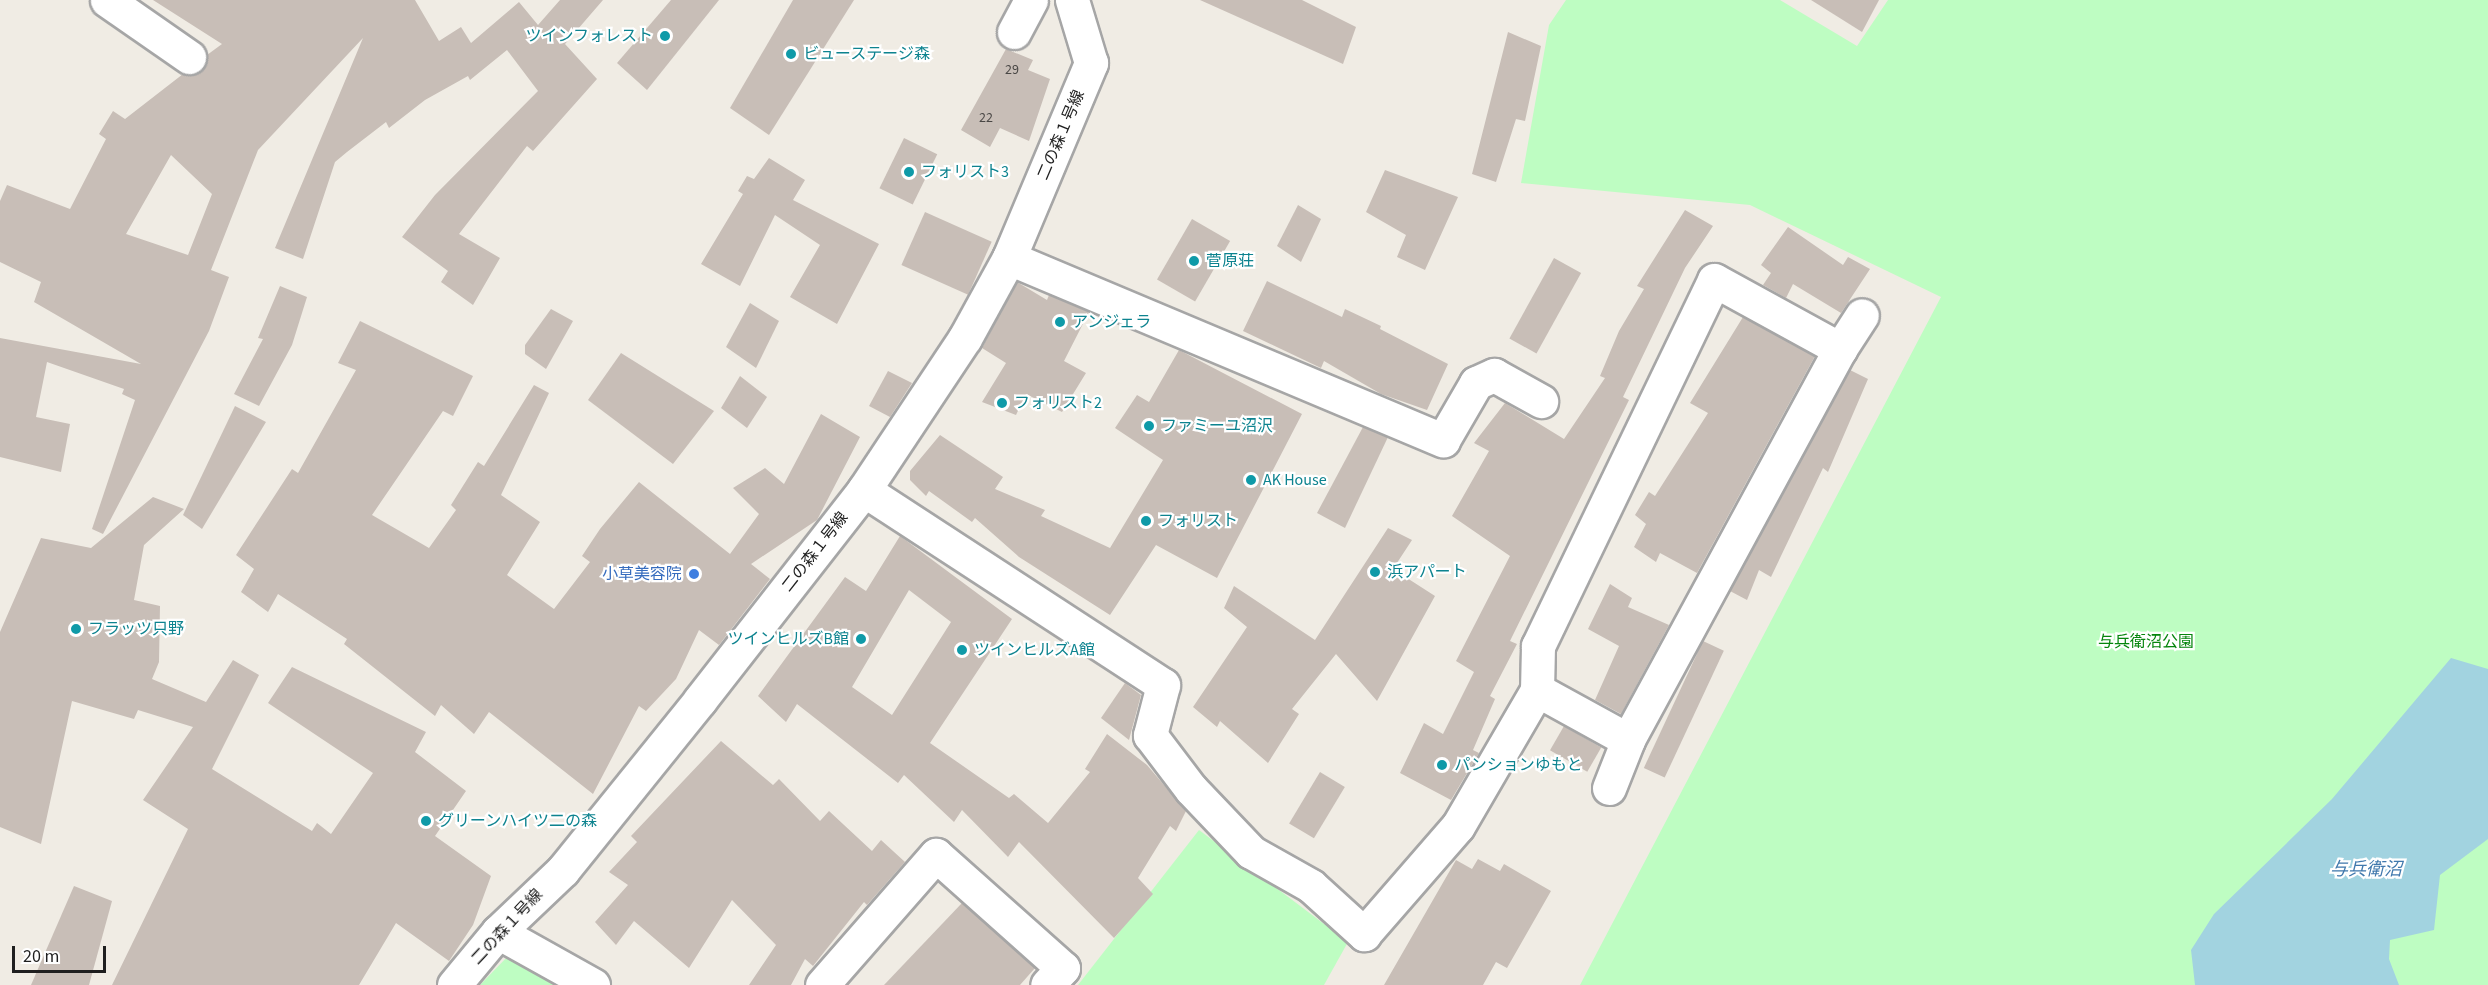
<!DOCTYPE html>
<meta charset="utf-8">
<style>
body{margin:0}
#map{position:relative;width:2488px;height:985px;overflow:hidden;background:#f0ece4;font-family:"Source Sans 3","Noto Sans JP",sans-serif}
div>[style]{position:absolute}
.park>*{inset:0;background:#befdc2}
.water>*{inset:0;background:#a2d3e0}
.building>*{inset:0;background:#c8beb7;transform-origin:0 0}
.roads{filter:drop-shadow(2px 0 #a6a6a6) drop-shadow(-2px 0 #a6a6a6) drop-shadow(0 2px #a6a6a6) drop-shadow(0 -2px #a6a6a6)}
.street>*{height:33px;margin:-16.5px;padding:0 16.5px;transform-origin:16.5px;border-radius:16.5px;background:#fff}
.dots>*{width:16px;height:16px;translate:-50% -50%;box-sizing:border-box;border:3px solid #fff;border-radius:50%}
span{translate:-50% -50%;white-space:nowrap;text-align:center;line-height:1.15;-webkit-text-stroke:4.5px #fff;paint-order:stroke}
.number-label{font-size:14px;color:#494745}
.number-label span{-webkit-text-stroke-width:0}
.culture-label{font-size:16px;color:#0d838f}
.right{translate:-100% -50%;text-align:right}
.left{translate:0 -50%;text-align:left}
.street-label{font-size:16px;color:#1f1f1f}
.shop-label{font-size:16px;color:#366cbe}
.park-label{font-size:16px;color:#05850d}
.water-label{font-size:18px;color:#4179ad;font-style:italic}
.scale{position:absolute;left:12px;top:946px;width:94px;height:27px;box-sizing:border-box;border:3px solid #1f1f1f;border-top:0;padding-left:8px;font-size:18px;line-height:21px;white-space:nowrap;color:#1f1f1f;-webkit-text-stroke:4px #fff;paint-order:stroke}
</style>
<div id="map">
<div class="park">
<div style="clip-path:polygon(1566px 0,1780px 0,1857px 46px,1888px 0,2488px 0,2488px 985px,1580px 985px,1941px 297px,1750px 205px,1521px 183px,1549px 25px)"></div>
<div style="clip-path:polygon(1199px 830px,1348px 942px,1324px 985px,1078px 985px)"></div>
<div style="clip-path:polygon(512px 952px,556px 985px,480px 985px)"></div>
</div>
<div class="water">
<div style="clip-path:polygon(2451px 658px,2488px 669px,2488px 839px,2440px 875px,2434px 930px,2390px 940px,2389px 959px,2399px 985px,2195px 985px,2191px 950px,2214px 914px,2332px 799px)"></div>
</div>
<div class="building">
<div style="clip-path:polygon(evenodd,153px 0,415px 0,439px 41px,461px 27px,471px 43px,519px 2px,538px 25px,560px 0,603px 0,565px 44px,597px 79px,533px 151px,527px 146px,459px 234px,500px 258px,473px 305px,441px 282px,448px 271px,402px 237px,435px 195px,538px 91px,507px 50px,470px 80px,468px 76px,425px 100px,389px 128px,386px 122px,347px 152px,335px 162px,303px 259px,275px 248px,363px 38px,258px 150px,211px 270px,229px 277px,209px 331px,103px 534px,92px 529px,135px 400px,122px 394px,124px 389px,47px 362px,36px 417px,70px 424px,61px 472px,0 457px,0 338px,141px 364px,34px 302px,41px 282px,0 262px,0 201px,7px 185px,70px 209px,106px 139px,99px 134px,113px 111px,125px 119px,183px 74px,204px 68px,207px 55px,222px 44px,153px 0,171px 155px,212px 194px,188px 255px,126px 234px,171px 155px)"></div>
<div style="clip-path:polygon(671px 0,719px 0,647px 90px,617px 63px)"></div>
<div style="clip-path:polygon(793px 0,854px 0,769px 135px,730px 108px)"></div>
<div style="clip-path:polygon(1200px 0,1302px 0,1356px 27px,1343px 64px)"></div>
<div style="clip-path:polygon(1811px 0,1879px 0,1862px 32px)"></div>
<div style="clip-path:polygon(1508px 32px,1541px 46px,1525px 121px,1516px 119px,1496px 182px,1472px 174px)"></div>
<div style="clip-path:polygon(1006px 49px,1033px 60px,1028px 70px,1050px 79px,1029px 141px,1000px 128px,990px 147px,961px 130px)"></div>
<div style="left:904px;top:138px;width:37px;height:56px;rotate:26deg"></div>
<div style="clip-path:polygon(769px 158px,805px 180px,793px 200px,879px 244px,837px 324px,790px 297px,820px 245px,775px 215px,740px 286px,701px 264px,743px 194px,738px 191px,747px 176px,754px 179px)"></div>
<div style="clip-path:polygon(1385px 170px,1458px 197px,1425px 270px,1397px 257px,1406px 235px,1366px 212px)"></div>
<div style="clip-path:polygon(1298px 205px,1321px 219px,1301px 262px,1277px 246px)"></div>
<div style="clip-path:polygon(1685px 210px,1713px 226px,1685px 268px,1623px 397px,1629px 400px,1510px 641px,1517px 644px,1490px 696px,1495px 699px,1473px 750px,1479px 753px,1451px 800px,1400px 773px,1424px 723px,1443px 734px,1474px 672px,1456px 661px,1510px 556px,1452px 516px,1489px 451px,1474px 443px,1505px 403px,1564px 439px,1605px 378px,1600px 376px,1619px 331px,1644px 289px,1637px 286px)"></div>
<div style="left:925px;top:212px;width:73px;height:58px;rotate:24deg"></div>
<div style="left:1192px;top:219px;width:44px;height:70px;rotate:30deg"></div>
<div style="clip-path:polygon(1788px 227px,1843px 265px,1848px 257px,1870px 269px,1841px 313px,1793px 284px,1786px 298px,1763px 285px,1771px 273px,1761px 265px)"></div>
<div style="left:1554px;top:258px;width:31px;height:92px;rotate:29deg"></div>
<div style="clip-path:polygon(1267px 281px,1342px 317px,1345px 309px,1381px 326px,1380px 329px,1448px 364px,1427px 410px,1381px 394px,1324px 361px,1321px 368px,1243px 331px)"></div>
<div style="clip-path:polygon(1017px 282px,1047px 300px,1049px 295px,1089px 312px,1064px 361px,1086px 373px,1062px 412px,1026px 394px,1016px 415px,982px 402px,1006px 363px,982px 348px)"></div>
<div style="clip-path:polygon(280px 286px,307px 297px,292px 345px,259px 406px,234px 394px,263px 339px,258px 338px)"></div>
<div style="clip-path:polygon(750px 303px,779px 321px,756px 368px,726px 347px)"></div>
<div style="clip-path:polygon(551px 309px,573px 321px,546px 369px,525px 354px,525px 345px)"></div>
<div style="clip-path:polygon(1743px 317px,1815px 356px,1697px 573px,1660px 553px,1656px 562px,1634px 547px,1646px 524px,1635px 515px,1649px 492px,1655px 496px,1708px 413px,1690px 403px)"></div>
<div style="clip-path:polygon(360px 321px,473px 376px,453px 416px,443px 411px,372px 515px,429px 548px,456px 510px,451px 505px,478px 462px,484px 466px,534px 385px,549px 393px,501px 495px,540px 522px,507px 575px,554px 609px,590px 562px,582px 556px,600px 529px,639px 482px,730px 554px,759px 514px,733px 488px,765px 468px,784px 484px,821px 414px,860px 437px,817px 520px,751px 564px,770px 579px,719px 645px,699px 630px,676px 679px,646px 711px,639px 706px,593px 794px,489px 712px,474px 734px,441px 705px,435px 716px,344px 644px,347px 639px,278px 594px,268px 612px,241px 592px,254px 569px,236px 555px,292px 469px,298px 473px,356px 370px,338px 363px)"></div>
<div style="clip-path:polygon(1179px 350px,1302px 414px,1217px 578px,1156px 545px,1110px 615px,1019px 557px,975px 518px,972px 522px,929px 491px,926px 496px,910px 480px,910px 471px,940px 435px,1003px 477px,995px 489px,1045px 510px,1041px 516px,1110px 548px,1163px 460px,1115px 428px,1137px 395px,1149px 402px)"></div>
<div style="clip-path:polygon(621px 353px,714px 411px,673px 464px,588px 400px)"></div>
<div style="clip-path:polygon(1850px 370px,1868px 379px,1828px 472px,1823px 468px,1771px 577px,1759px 570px,1747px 600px,1730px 591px)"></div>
<div style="clip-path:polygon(888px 371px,912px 383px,890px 417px,869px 406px)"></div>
<div style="clip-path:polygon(740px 376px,767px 397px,747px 428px,721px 408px)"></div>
<div style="clip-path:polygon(235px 406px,266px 422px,202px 529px,183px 515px)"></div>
<div style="clip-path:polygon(1363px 427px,1388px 437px,1345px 528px,1317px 513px)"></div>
<div style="clip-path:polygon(153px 497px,184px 509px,144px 545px,134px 600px,160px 606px,159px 662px,152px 679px,206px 702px,233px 660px,259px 675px,212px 769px,312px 831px,317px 823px,331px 834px,373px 773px,268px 703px,292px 667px,426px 732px,415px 752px,466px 791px,435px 836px,491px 876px,473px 925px,449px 961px,396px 923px,359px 985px,112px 985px,188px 829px,143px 800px,193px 727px,138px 710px,134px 719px,72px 701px,41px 844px,0 827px,0 632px,41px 538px,91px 548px)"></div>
<div style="clip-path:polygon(1388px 528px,1412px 540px,1393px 569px,1435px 596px,1377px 701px,1336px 654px,1292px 709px,1299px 714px,1268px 763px,1220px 721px,1217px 727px,1193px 707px,1247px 627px,1224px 608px,1234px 586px,1315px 640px)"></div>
<div style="clip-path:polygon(evenodd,900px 536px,1012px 619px,930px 743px,1009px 798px,1014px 794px,1048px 823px,1090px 772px,1085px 769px,1107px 734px,1147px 765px,1186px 811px,1176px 831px,1170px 826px,1138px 878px,1153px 894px,1114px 938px,1019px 842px,1008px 857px,962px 810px,954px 822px,904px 775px,898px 783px,797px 704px,786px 722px,758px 696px,845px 577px,866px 591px,900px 536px,909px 590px,951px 622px,892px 715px,852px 687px,909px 590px)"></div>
<div style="clip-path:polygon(1610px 584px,1632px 598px,1628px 607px,1669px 625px,1621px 714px,1595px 700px,1619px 646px,1588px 629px)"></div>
<div style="left:1703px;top:641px;width:23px;height:140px;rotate:25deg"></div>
<div style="clip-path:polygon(1125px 683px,1141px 695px,1129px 740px,1101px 718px)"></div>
<div style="left:1564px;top:726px;width:43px;height:28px;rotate:30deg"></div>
<div style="clip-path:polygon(721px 741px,773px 785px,779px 779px,820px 821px,829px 811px,872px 851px,881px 840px,905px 862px,867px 905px,864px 902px,813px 966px,805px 959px,791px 985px,749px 985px,776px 945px,732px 900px,689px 968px,634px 921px,616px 945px,595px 922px,628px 885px,609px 872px,637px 842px,631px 836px)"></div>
<div style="left:1320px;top:772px;width:29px;height:60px;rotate:31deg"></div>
<div style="clip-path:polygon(1478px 859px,1500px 871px,1504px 864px,1551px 891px,1507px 968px,1496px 962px,1483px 985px,1384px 985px,1456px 860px,1472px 869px)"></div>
<div style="clip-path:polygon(74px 886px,112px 901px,89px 985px,31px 985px)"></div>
<div style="clip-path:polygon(962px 903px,1035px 968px,1020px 985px,884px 985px)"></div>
</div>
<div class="roads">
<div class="street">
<div style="left:107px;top:0;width:100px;rotate:34.8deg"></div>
<div style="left:1014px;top:32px;width:36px;rotate:-62deg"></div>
<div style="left:1009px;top:258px;width:471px;rotate:22.8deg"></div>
<div style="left:1443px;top:440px;width:66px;rotate:-59.9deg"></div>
<div style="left:1476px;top:383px;width:20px;rotate:-24deg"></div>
<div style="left:1494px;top:375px;width:54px;rotate:29deg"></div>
<div style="left:1840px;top:349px;width:40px;rotate:-57.1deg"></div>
<div style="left:864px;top:490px;width:357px;rotate:33.1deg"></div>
<div style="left:1163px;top:685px;width:52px;rotate:104.6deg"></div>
<div style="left:1150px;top:735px;width:68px;rotate:52.8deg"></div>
<div style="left:1191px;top:789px;width:87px;rotate:46.4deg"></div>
<div style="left:1251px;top:852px;width:69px;rotate:29.5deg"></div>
<div style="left:1311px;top:886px;width:72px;rotate:42.2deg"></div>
<div style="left:1364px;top:934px;width:143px;rotate:-49deg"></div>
<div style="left:1458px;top:826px;width:157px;rotate:-59.8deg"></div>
<div style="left:1537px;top:690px;width:44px;rotate:-88.7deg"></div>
<div style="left:1538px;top:646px;width:406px;rotate:-64.3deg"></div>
<div style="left:1714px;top:280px;width:144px;rotate:28.7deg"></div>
<div style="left:1840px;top:349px;width:445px;rotate:118.5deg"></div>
<div style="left:1628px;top:740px;width:104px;rotate:-151.2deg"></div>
<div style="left:1609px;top:788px;width:52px;rotate:-68.4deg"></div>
<div style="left:498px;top:932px;width:109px;rotate:29.2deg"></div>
<div style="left:454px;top:985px;width:69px;rotate:-50.3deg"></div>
<div style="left:498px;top:932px;width:90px;rotate:-43.6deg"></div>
<div style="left:563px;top:870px;width:218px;rotate:-51.1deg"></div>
<div style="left:700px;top:700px;width:266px;rotate:-52deg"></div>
<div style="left:864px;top:490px;width:182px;rotate:-56.4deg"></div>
<div style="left:965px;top:338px;width:91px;rotate:-61.2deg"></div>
<div style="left:1009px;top:258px;width:212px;rotate:-67.2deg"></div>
<div style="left:1091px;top:63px;width:66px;rotate:-106.8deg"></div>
<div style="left:822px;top:985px;width:173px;rotate:-48.8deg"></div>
<div style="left:936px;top:855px;width:170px;rotate:41.7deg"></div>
<div style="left:1063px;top:968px;width:23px;rotate:133deg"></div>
</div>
</div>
<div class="dots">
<div style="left:665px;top:36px;background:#0f9aa8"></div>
<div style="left:791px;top:54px;background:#0f9aa8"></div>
<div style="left:909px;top:172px;background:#0f9aa8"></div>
<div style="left:1194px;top:261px;background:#0f9aa8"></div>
<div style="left:1060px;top:322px;background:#0f9aa8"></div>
<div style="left:1002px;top:403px;background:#0f9aa8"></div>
<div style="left:1149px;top:426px;background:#0f9aa8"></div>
<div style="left:1251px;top:480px;background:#0f9aa8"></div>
<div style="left:1146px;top:521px;background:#0f9aa8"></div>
<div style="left:1375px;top:572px;background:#0f9aa8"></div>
<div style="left:694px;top:574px;background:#3f7fe0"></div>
<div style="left:76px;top:629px;background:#0f9aa8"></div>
<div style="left:861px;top:639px;background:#0f9aa8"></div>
<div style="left:962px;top:650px;background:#0f9aa8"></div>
<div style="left:1442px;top:765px;background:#0f9aa8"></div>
<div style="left:426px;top:821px;background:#0f9aa8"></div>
</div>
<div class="number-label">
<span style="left:1012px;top:70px">29</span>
<span style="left:986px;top:118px">22</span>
</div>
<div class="culture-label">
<span class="right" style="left:653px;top:36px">ツインフォレスト</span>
<span class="left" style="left:803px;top:54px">ビューステージ森</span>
<span class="left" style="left:921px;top:172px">フォリスト3</span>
<span class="left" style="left:1206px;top:261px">菅原荘</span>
<span class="left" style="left:1072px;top:322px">アンジェラ</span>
<span class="left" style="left:1014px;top:403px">フォリスト2</span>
<span class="left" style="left:1161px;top:426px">ファミーユ沼沢</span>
<span class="left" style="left:1263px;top:480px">AK House</span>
<span class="left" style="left:1158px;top:521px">フォリスト</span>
<span class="left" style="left:1387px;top:572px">浜アパート</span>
<span class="left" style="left:88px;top:629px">フラッツ只野</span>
<span class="right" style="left:849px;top:639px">ツインヒルズB館</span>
<span class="left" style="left:974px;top:650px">ツインヒルズA館</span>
<span class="left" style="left:1454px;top:765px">パンションゆもと</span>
<span class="left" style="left:438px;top:821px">グリーンハイツ二の森</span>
</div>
<div class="street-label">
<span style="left:1061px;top:135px;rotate:-67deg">二の森１号線</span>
<span style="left:815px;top:552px;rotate:-52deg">二の森１号線</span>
<span style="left:507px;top:927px;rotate:-47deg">二の森１号線</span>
</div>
<div class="shop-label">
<span class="right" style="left:682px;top:574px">小草美容院</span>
</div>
<div class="park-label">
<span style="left:2146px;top:642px">与兵衛沼公園</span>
</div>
<div class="water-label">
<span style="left:2366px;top:870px">与兵衛沼</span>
</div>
<div class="scale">20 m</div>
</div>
